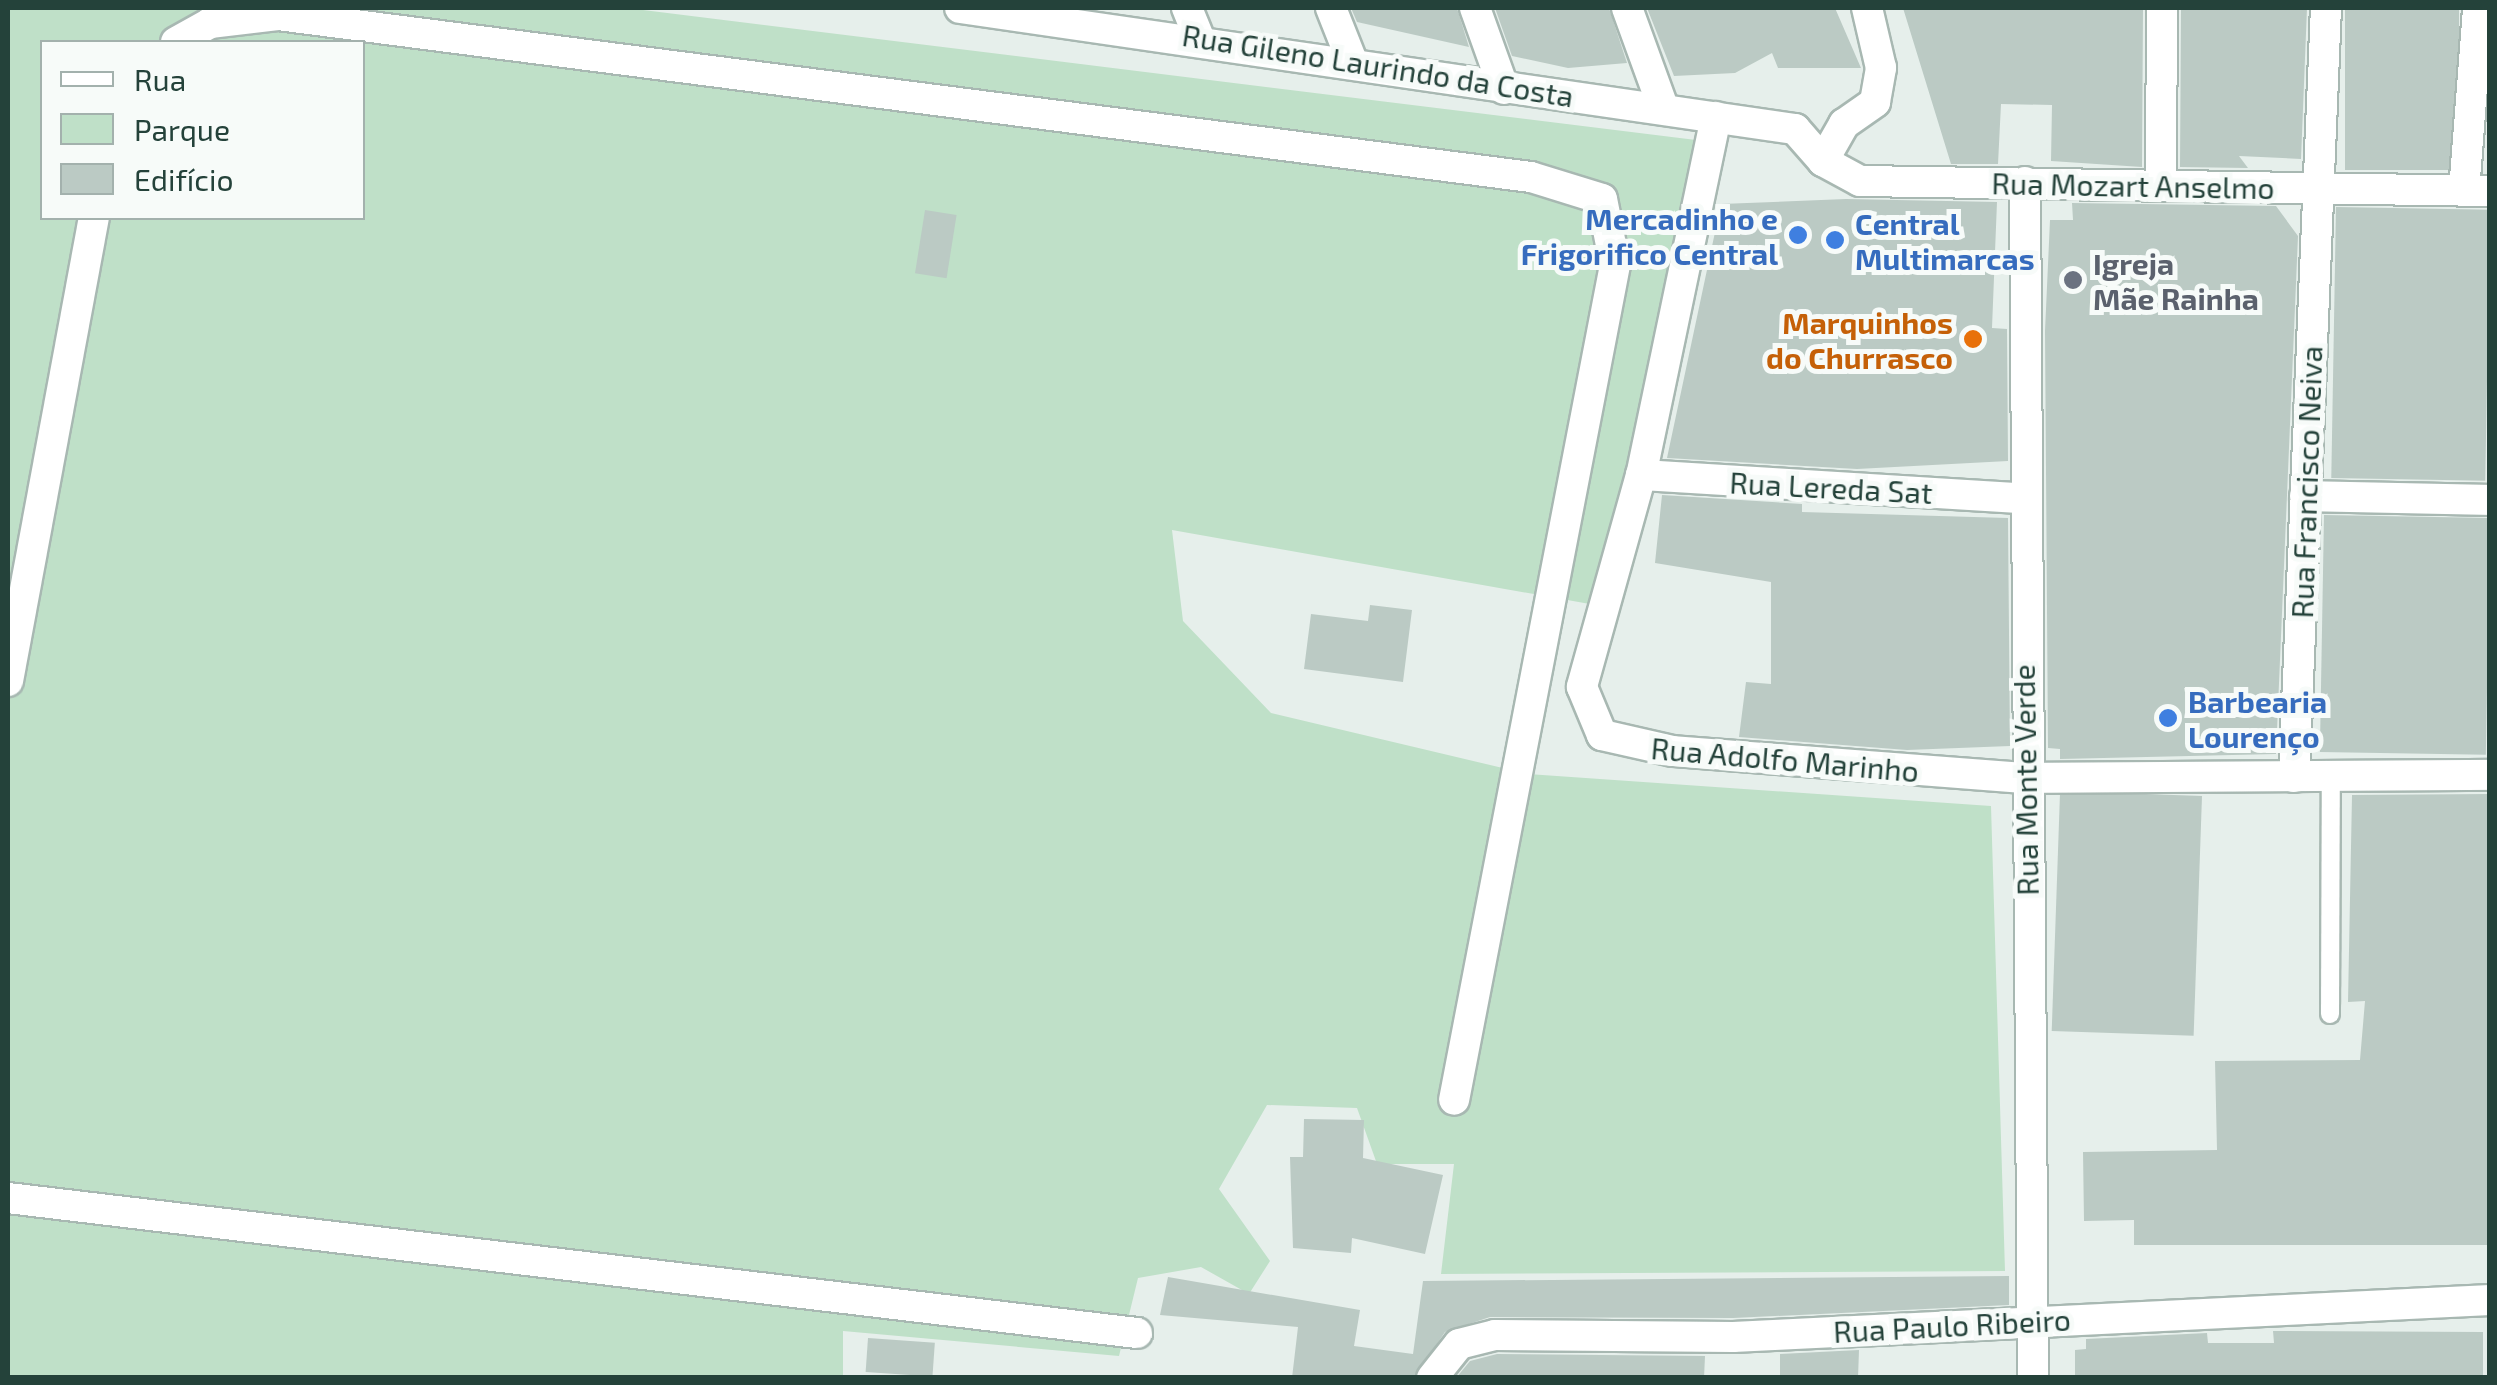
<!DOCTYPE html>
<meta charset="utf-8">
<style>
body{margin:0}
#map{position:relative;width:2497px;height:1385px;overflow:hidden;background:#e6efeb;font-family:"Exo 2",sans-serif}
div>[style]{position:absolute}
.green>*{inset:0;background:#bfe0c8}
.building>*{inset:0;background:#bbcac4;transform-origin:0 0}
.roads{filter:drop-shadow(2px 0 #a8b8b2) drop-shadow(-2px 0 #a8b8b2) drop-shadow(0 2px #a8b8b2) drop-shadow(0 -2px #a8b8b2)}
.lane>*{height:18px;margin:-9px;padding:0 9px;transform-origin:9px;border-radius:9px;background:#fff}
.street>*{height:30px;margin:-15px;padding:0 15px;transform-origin:15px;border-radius:15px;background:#fff}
.dots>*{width:28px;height:28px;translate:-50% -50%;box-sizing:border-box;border:5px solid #f7fbf9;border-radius:50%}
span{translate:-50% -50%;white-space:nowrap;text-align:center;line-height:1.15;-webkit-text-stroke:10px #f7fbf9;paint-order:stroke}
.street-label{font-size:30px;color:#24423a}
.shop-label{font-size:30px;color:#366cbe;font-weight:700}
.right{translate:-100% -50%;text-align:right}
.left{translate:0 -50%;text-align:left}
.worship-label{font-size:30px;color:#5b616d;font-weight:700}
.food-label{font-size:30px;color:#c56008;font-weight:700}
.frame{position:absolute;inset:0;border:10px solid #24423a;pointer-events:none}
.legend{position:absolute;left:40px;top:40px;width:325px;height:180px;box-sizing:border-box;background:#f7fbf9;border:2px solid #a3b1ad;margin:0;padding:12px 18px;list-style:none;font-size:30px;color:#24423a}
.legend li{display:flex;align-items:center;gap:20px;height:50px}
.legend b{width:50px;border:2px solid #a3b1ad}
</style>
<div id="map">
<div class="green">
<div style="clip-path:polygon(evenodd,8px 8px,627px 8px,1696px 140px,1601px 606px,1172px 530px,1183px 621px,1271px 713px,1528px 774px,1991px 806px,2005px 1271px,1441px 1274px,1454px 1164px,1377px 1164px,1357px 1108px,1267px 1105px,1219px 1189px,1270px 1261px,1249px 1294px,1201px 1267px,1138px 1278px,1119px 1356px,843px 1331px,843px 1377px,8px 1378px,8px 8px,42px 42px,362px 42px,362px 218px,42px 218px,42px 42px)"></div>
</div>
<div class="building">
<div style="clip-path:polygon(1351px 8px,1457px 8px,1469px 47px,1357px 22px)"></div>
<div style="clip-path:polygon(1495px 8px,1609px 8px,1627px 63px,1568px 68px,1512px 56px)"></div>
<div style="clip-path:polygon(1647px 8px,1835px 8px,1861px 68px,1778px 68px,1772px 53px,1735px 73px,1674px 76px)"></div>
<div style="clip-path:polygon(1903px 8px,2143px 8px,2142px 167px,2051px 161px,2052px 105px,2001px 104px,1998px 164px,1951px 164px)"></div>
<div style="clip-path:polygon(2181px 8px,2307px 8px,2301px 159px,2239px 156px,2248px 168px,2180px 167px)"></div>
<div style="left:2345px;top:8px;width:114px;height:162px"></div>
<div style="clip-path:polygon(1846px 199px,1997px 202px,1992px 328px,2007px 329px,2008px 461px,1857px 469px,1667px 458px,1721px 204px)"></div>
<div style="clip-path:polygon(2072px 203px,2276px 206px,2298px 236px,2276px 754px,2060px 759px,2060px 749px,2048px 748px,2045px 331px,2050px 220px,2073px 220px)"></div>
<div style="left:2336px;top:207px;width:154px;height:271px;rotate:1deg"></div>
<div style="left:925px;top:210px;width:32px;height:64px;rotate:9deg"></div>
<div style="clip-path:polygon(1662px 495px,1802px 504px,1802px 512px,2008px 518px,2010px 746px,1907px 750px,1739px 737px,1746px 682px,1771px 684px,1771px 582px,1655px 563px)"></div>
<div style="left:2324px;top:515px;width:166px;height:237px;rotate:1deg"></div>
<div style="clip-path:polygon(1370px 605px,1412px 610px,1403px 682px,1304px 669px,1311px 614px,1368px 621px)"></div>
<div style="clip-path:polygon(2490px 794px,2490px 1245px,2134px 1245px,2134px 1220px,2084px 1221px,2083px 1152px,2217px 1150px,2215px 1061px,2360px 1060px,2365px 1001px,2348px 1002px,2352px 795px)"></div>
<div style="left:2202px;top:796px;width:240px;height:142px;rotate:92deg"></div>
<div style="clip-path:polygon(1304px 1119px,1364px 1120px,1363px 1158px,1443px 1175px,1425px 1254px,1352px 1238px,1351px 1253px,1293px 1248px,1290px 1157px,1303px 1157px)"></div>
<div style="clip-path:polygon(2009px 1276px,2009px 1305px,1733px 1318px,1490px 1317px,1445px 1332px,1414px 1378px,1292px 1378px,1298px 1327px,1160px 1315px,1168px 1277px,1360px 1310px,1354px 1346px,1413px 1354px,1423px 1281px)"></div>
<div style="clip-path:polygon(2273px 1331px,2483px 1332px,2483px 1378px,2075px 1378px,2075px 1350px,2086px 1349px,2086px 1339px,2207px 1333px,2208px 1343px,2274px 1343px)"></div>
<div style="left:868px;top:1338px;width:67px;height:34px;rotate:4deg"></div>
<div style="clip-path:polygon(1859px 1350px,1858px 1378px,1780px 1378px,1780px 1354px)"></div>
<div style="clip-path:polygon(1497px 1354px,1705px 1356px,1704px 1378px,1456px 1378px,1470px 1361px)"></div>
</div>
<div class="roads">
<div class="lane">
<div style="left:2330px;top:1014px;width:237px;rotate:-89.8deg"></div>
</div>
<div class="street">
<div style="left:960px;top:8px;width:844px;rotate:8.25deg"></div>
<div style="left:1795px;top:129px;width:43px;rotate:48.8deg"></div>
<div style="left:1823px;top:161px;width:42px;rotate:28.4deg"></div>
<div style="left:1860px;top:181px;width:630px;rotate:0.91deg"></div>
<div style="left:1187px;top:8px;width:31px;rotate:68deg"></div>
<div style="left:1331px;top:8px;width:57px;rotate:68.4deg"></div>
<div style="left:1475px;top:8px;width:86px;rotate:70.3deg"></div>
<div style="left:1627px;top:8px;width:102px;rotate:70deg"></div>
<div style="left:176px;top:42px;width:39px;rotate:-29deg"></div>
<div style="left:210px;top:23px;width:68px;rotate:-6.7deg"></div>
<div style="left:278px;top:15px;width:1263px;rotate:7.37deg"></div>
<div style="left:1531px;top:177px;width:74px;rotate:17.2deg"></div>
<div style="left:1602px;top:199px;width:67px;rotate:78.9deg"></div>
<div style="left:1615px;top:265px;width:850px;rotate:100.91deg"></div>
<div style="left:1716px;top:117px;width:366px;rotate:101.8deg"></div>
<div style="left:1641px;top:475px;width:220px;rotate:105.6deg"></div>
<div style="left:1582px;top:687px;width:52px;rotate:67.4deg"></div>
<div style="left:1602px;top:735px;width:73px;rotate:12.7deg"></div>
<div style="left:1673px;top:751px;width:353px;rotate:4.4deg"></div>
<div style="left:2025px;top:778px;width:465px;rotate:-0.4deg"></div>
<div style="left:1823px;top:161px;width:43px;rotate:-60.4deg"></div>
<div style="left:1844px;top:124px;width:38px;rotate:-35deg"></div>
<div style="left:1875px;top:102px;width:35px;rotate:-80deg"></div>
<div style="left:1881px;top:68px;width:62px;rotate:-103.1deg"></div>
<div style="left:2025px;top:182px;width:1196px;rotate:89.62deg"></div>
<div style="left:2161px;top:185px;width:177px;rotate:-89.7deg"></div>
<div style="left:2464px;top:191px;width:184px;rotate:-85.6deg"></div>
<div style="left:1641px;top:475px;width:380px;rotate:3.5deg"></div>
<div style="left:2305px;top:496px;width:185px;rotate:1.2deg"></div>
<div style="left:8px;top:681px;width:471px;rotate:-79.5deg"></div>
<div style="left:2294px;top:777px;width:770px;rotate:-87.62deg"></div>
<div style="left:8px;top:1198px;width:1137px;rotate:6.82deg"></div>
<div style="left:1432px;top:1378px;width:43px;rotate:-51.5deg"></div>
<div style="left:1459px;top:1344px;width:37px;rotate:-14deg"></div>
<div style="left:1495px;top:1335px;width:238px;rotate:0.5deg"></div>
<div style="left:1733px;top:1337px;width:758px;rotate:-2.8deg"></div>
</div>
</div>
<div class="dots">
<div style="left:1798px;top:235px;background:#3f7fe0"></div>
<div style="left:1835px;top:240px;background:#3f7fe0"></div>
<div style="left:2073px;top:280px;background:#6b7280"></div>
<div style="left:1973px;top:339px;background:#e8710a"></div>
<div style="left:2168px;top:718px;background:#3f7fe0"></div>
</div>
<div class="street-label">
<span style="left:1378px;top:65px;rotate:9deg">Rua Gileno Laurindo da Costa</span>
<span style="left:2133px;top:185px;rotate:1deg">Rua Mozart Anselmo</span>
<span style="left:2306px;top:482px;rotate:-88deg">Rua Francisco Neiva</span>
<span style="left:1831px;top:487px;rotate:3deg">Rua Lereda Sat</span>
<span style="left:1785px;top:759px;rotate:5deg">Rua Adolfo Marinho</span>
<span style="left:2025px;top:780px;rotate:-91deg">Rua Monte Verde</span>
<span style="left:1952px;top:1325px;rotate:-3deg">Rua Paulo Ribeiro</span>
</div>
<div class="shop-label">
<span class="right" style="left:1778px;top:235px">Mercadinho e<br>Frigorifico Central</span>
<span class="left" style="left:1855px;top:240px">Central<br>Multimarcas</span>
<span class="left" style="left:2188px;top:718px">Barbearia<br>Lourenço</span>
</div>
<div class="worship-label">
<span class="left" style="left:2093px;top:280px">Igreja<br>Mãe Rainha</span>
</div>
<div class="food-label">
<span class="right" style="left:1953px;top:339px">Marquinhos<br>do Churrasco</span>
</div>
<div class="frame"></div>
<ul class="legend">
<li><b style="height:12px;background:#fff"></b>Rua</li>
<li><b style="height:28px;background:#bfe0c8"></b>Parque</li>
<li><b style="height:28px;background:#bbcac4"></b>Edifício</li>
</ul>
</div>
